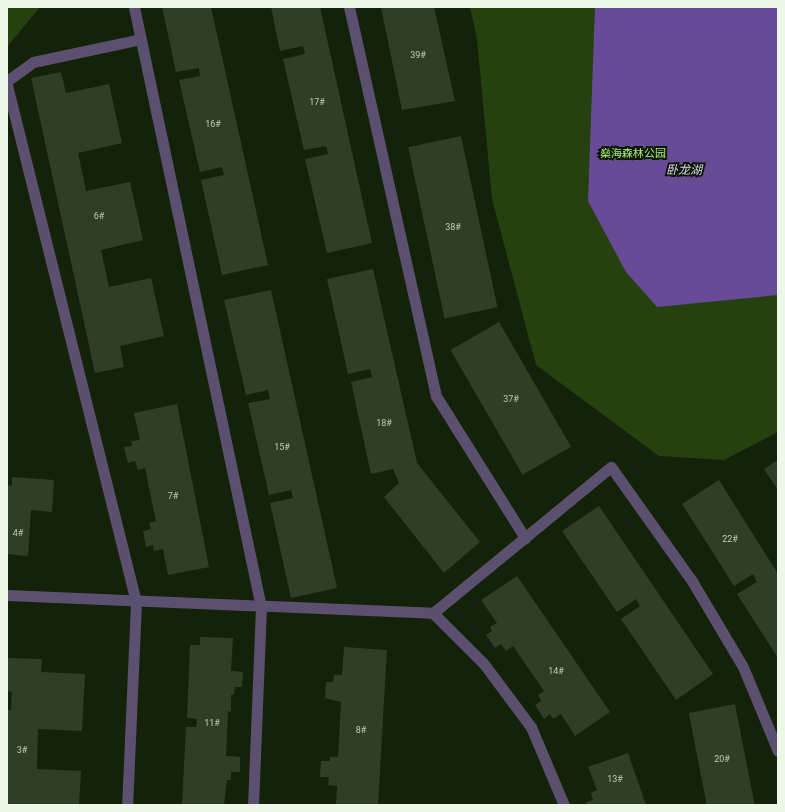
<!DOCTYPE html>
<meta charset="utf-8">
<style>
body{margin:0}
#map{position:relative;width:785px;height:812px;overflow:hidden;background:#142209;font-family:Roboto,"Noto Sans SC",sans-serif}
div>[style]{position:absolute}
.green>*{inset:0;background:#264110}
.water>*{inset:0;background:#684b96}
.building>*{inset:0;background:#2f3f25;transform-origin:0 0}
.lane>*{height:11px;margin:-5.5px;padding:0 5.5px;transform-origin:5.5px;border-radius:5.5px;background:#5b5070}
span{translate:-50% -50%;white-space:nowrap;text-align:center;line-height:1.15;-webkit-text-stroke:4px #0b1902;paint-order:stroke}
.number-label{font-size:9px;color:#bec9b6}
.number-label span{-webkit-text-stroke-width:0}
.park-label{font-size:11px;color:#acea82}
.water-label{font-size:12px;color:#dbcdf8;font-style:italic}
.frame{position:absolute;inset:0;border:8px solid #edf7e7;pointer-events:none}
</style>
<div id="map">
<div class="green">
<div style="clip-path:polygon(7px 7px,40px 7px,7px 47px)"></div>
<div style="clip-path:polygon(470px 7px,778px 7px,778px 432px,724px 460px,659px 456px,536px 365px,492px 199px,477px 39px)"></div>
</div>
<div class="water">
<div style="clip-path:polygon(595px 7px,778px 7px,778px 295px,657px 307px,626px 272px,588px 201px)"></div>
</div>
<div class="building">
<div style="clip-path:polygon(162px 7px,211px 7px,268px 265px,222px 275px,201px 180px,224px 175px,222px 167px,200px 172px,179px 80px,200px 76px,199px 68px,176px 72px)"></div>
<div style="clip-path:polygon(271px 7px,320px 7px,372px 243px,327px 253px,305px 159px,328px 154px,326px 146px,304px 150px,283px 59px,305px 54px,303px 46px,280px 51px)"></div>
<div style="clip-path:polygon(381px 7px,434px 7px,455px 101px,402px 110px)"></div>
<div style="clip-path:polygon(61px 72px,66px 93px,109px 84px,122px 143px,78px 153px,86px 191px,130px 182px,143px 240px,101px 250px,109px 287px,151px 278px,164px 336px,120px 346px,124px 367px,95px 373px,31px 78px)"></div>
<div style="left:461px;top:136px;width:175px;height:54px;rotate:78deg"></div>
<div style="clip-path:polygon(373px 269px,417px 463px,480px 542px,444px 573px,384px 497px,399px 483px,393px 469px,371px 474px,351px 382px,372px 377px,370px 369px,348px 374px,327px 279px)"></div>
<div style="clip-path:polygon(271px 290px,337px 588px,291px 598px,270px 503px,293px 498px,291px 490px,269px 495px,248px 403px,270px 399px,268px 390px,246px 395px,224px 300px)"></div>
<div style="left:499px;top:322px;width:144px;height:56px;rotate:60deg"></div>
<div style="clip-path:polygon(177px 404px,209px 567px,168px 575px,163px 549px,154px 551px,153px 545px,146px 547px,143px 531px,151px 529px,149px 523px,156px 521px,145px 468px,138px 470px,135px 461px,128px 463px,124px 447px,132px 446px,131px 441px,140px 440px,134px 413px)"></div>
<div style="clip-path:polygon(778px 460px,778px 490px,764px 469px)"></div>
<div style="clip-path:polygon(12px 477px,54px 480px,52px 512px,31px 510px,28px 556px,7px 554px,7px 485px,12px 486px)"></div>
<div style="clip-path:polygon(719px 480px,778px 574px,778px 658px,737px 594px,757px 582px,753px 574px,734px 586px,682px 504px)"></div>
<div style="clip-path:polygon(599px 506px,713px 674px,676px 700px,621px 619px,640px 606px,636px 599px,617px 612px,562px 531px)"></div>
<div style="clip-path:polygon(517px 576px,610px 712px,575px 736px,561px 714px,553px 719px,550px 714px,544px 719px,535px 705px,541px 701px,538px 695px,544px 691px,513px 646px,506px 651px,501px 644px,495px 648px,486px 635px,492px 631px,490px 627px,497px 623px,481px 600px)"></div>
<div style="clip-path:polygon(200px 637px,233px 638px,231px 671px,243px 672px,242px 687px,235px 687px,234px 695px,231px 695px,231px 712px,228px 711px,226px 756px,240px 757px,240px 772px,231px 772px,231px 780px,227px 780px,224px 805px,182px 804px,186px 727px,196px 727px,197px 719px,187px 718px,190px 645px,200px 645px)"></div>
<div style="clip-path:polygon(344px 647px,387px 650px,378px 805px,336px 805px,337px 786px,328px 785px,329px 777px,320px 777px,321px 761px,330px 761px,330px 757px,338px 757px,341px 702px,325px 698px,326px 682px,333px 682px,334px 675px,342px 675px)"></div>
<div style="clip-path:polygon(7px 658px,42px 659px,41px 672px,85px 674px,82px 731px,38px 729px,37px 769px,81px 771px,79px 805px,7px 805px,7px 710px,11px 710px,12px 692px,7px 691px)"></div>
<div style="left:735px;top:704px;width:103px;height:47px;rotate:79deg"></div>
<div style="clip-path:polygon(628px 753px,646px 805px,587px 805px,586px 802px,593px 800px,591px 793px,597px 790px,588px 767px)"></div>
</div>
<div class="lane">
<div style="left:134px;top:7px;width:613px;rotate:78.05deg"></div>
<div style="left:261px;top:607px;width:198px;rotate:92.3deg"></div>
<div style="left:349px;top:7px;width:399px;rotate:77.4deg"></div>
<div style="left:436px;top:396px;width:168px;rotate:57.9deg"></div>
<div style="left:7px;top:81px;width:32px;rotate:-36deg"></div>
<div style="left:33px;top:62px;width:110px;rotate:-12deg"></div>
<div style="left:7px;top:85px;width:533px;rotate:75.99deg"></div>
<div style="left:136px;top:602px;width:203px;rotate:92.5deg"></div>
<div style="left:7px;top:595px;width:426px;rotate:2.4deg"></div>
<div style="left:433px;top:613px;width:230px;rotate:-39.4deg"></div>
<div style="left:611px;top:467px;width:140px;rotate:54.6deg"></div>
<div style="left:692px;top:581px;width:100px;rotate:59.3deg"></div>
<div style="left:743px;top:667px;width:91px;rotate:67.4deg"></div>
<div style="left:433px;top:613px;width:72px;rotate:45deg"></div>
<div style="left:484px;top:664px;width:79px;rotate:53.3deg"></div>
<div style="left:531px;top:727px;width:85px;rotate:67.1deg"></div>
</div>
<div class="number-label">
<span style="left:418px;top:55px">39#</span>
<span style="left:317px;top:102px">17#</span>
<span style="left:213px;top:124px">16#</span>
<span style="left:99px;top:216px">6#</span>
<span style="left:453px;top:227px">38#</span>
<span style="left:511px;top:399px">37#</span>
<span style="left:384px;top:423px">18#</span>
<span style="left:282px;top:447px">15#</span>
<span style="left:173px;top:496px">7#</span>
<span style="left:18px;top:533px">4#</span>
<span style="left:730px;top:539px">22#</span>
<span style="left:556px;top:671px">14#</span>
<span style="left:212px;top:723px">11#</span>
<span style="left:361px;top:730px">8#</span>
<span style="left:22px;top:750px">3#</span>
<span style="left:722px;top:759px">20#</span>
<span style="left:615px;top:779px">13#</span>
</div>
<div class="park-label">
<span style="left:633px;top:154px">燊海森林公园</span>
</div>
<div class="water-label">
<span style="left:684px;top:171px">卧龙湖</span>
</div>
<div class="frame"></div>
</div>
